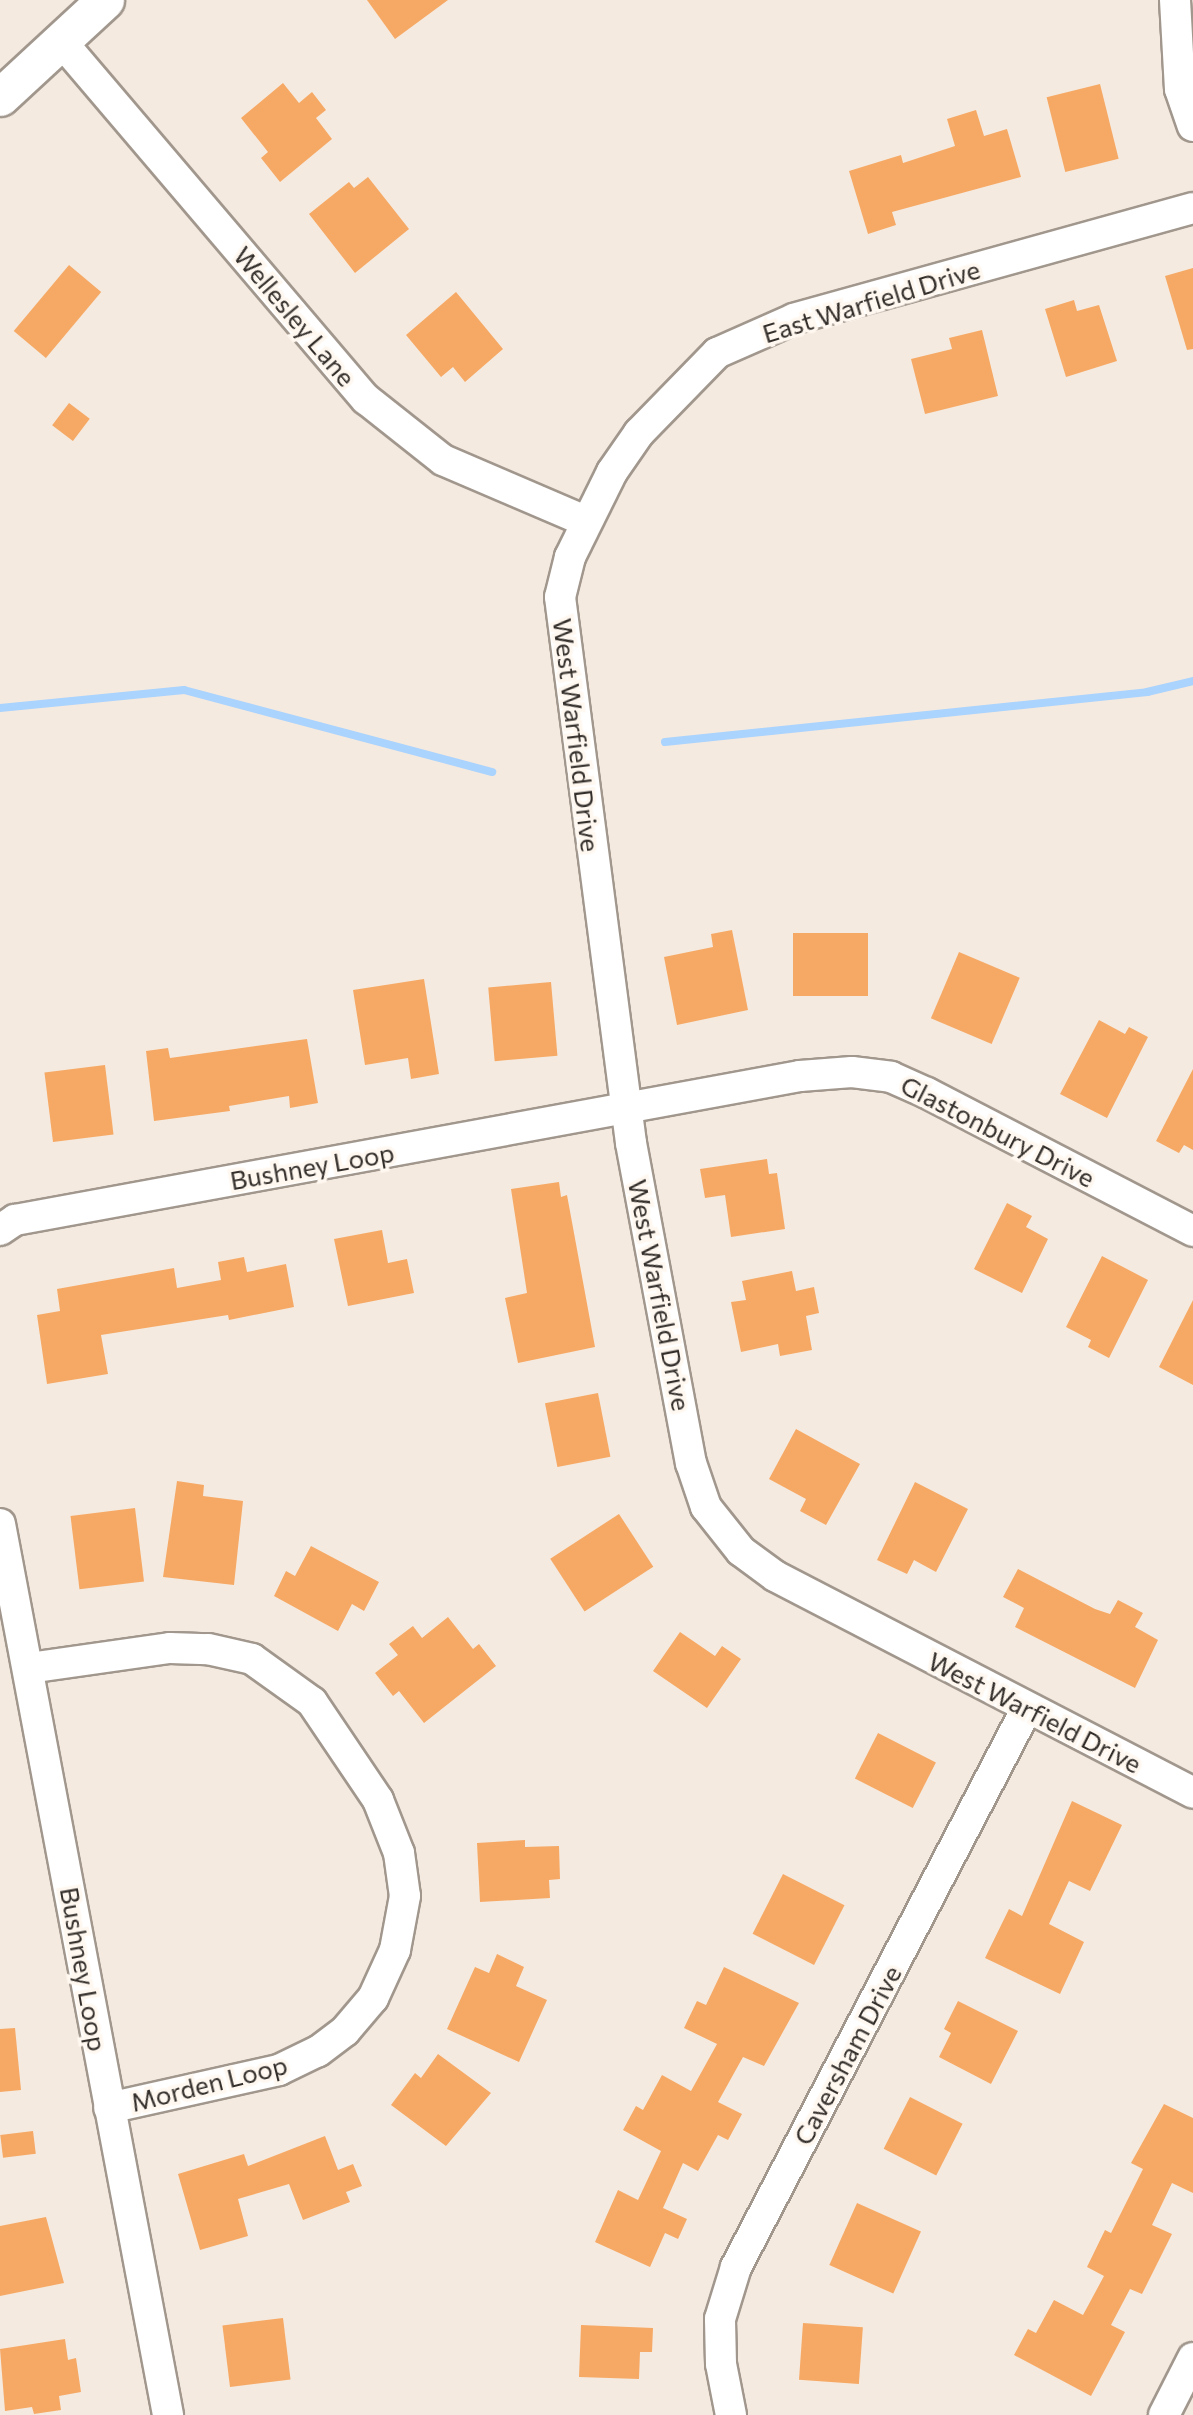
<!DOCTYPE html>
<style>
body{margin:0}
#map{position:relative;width:1193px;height:2415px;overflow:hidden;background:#f5eadf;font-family:Commissioner,sans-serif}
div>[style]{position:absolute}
.stream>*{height:8px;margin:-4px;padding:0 4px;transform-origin:4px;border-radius:4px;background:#aad3fe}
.building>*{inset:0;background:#f6a965;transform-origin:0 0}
.roads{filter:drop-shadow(2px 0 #a1978d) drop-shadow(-2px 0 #a1978d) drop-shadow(0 2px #a1978d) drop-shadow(0 -2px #a1978d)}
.minor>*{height:30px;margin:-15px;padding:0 15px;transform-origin:15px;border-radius:15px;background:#fff}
.major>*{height:37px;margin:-18.5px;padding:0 18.5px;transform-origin:18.5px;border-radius:18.5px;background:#fff}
span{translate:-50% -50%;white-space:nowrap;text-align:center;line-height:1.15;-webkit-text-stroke:7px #fff8f1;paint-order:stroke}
.street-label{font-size:26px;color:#332e2a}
</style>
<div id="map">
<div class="stream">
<div style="left:0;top:708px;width:185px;rotate:-5.6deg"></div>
<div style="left:184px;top:690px;width:319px;rotate:14.9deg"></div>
<div style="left:665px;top:742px;width:485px;rotate:-5.9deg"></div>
<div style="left:1147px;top:692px;width:47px;rotate:-13.4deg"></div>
</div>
<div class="building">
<div style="clip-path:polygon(367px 0,448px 0,395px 39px)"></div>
<div style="clip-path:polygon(283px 83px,299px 103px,312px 92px,326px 110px,316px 118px,332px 139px,280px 182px,261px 158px,268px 152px,241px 118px)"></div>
<div style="left:1100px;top:84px;width:77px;height:55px;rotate:76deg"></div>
<div style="clip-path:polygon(976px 110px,984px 136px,1007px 129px,1021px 177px,892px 212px,896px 225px,868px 234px,849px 171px,901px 155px,903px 163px,955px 146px,947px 119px)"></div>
<div style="clip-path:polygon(368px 177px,409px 229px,355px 273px,309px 214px,349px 182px,354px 188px)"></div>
<div style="left:69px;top:265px;width:42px;height:86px;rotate:40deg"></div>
<div style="clip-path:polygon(1193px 268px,1193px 349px,1187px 350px,1165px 276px)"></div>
<div style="clip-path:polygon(456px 292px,503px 349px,465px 382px,453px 367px,441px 377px,406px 335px)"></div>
<div style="clip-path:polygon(1074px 300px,1077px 311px,1099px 305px,1117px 361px,1066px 377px,1045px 309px)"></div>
<div style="clip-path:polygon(982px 330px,998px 396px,925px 414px,911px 359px,952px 349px,949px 338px)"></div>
<div style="left:69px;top:403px;width:26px;height:28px;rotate:37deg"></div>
<div style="clip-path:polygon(732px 930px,748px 1010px,677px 1025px,664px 957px,713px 947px,711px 934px)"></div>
<div style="left:793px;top:933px;width:75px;height:63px"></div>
<div style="left:959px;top:952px;width:66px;height:72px;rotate:23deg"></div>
<div style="clip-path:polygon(424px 979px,439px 1074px,411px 1079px,408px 1058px,365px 1065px,353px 990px)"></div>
<div style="left:551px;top:982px;width:74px;height:63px;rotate:85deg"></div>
<div style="clip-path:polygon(1099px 1020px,1125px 1034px,1129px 1027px,1148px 1037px,1107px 1118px,1060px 1094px)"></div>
<div style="clip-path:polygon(307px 1039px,318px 1103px,290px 1108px,289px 1096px,229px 1106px,230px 1111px,154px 1121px,146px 1051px,168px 1048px,170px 1058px)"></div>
<div style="left:105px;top:1065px;width:70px;height:61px;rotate:83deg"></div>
<div style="clip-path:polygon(1193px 1069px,1193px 1150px,1184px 1145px,1179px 1153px,1156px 1141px)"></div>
<div style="clip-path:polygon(767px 1159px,769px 1174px,777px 1173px,785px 1229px,731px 1237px,725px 1195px,705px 1198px,700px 1169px)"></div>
<div style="clip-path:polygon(559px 1182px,561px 1197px,567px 1195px,595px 1347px,518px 1363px,505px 1298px,527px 1293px,511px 1189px)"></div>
<div style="clip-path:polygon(1007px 1203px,1032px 1216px,1026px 1227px,1048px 1239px,1022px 1293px,974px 1269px)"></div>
<div style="clip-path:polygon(382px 1230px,388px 1263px,407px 1259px,414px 1293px,348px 1306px,334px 1239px)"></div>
<div style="clip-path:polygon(1102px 1256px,1148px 1280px,1109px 1358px,1088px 1347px,1091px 1340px,1066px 1327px)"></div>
<div style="clip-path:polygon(244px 1257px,247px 1272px,286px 1264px,294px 1307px,229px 1320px,228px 1315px,101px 1335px,108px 1374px,47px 1384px,37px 1315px,60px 1311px,57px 1289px,174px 1268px,177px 1288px,221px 1280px,218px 1262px)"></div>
<div style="clip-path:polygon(792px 1271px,796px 1291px,814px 1287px,819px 1313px,806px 1316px,812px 1350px,780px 1356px,778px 1344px,741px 1352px,731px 1302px,746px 1300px,742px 1281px)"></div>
<div style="clip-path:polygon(1193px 1300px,1193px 1385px,1159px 1367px)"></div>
<div style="left:598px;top:1393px;width:65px;height:54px;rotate:79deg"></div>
<div style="clip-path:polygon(796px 1429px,860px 1464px,826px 1525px,800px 1511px,806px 1499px,769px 1479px)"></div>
<div style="clip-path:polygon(177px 1481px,204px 1485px,203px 1496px,243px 1501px,234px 1585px,163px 1577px)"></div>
<div style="clip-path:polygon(915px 1482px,968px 1509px,936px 1572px,914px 1560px,907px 1574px,877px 1560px)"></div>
<div style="left:135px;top:1508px;width:74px;height:65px;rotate:83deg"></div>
<div style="left:619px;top:1514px;width:63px;height:82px;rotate:57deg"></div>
<div style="clip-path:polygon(311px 1546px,379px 1582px,364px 1611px,352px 1604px,338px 1631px,274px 1596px,286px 1571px,295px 1576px)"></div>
<div style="clip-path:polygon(1018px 1569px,1095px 1609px,1110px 1614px,1118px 1600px,1143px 1613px,1135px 1627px,1158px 1640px,1135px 1688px,1015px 1627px,1024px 1608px,1003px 1597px)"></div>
<div style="clip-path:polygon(448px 1617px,473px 1649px,479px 1644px,496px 1666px,424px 1723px,399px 1691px,393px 1696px,375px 1673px,398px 1655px,389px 1644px,413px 1626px,422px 1638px)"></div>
<div style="clip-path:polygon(680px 1632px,715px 1656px,722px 1646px,741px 1659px,707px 1708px,653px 1671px)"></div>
<div style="left:878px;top:1733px;width:65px;height:51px;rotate:27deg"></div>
<div style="clip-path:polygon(1072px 1801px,1122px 1825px,1090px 1891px,1069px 1881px,1049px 1924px,1084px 1942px,1060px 1994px,985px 1958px,1009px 1909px,1022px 1916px)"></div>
<div style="clip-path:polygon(525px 1840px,525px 1847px,559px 1846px,560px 1879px,549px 1880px,550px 1898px,480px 1902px,477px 1843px)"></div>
<div style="left:783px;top:1874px;width:69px;height:67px;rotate:27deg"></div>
<div style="clip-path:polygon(497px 1954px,524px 1967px,516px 1986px,547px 2000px,519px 2062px,447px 2029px,475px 1967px,489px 1973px)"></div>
<div style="clip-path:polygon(724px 1967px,799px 2003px,764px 2066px,743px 2057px,718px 2102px,742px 2114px,728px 2140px,718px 2135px,698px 2171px,683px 2163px,663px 2208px,687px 2219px,678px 2239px,665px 2233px,650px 2267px,595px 2242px,618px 2190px,638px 2200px,661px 2151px,623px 2130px,636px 2106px,643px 2110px,662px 2075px,691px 2091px,717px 2044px,684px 2028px,697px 2001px,706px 2005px)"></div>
<div style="clip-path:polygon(958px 2001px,1018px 2031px,991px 2084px,939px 2057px,951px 2033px,944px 2029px)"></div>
<div style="clip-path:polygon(15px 2028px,21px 2090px,0 2092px,0 2029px)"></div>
<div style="clip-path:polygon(438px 2054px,491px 2093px,446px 2146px,391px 2105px,415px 2073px,421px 2078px)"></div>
<div style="left:910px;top:2097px;width:59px;height:58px;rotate:27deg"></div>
<div style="clip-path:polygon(1164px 2104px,1193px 2118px,1193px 2193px,1172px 2183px,1152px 2225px,1172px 2234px,1142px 2294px,1130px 2289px,1111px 2325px,1125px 2332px,1091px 2396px,1014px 2355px,1028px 2329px,1036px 2333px,1054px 2300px,1083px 2315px,1104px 2276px,1087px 2267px,1105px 2230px,1111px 2233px,1143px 2169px,1131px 2163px)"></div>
<div style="left:33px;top:2131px;width:23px;height:33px;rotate:83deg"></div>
<div style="clip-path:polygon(325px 2136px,338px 2170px,353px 2164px,362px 2186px,346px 2192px,350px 2202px,303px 2220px,289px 2184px,238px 2199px,248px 2236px,200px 2250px,178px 2174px,244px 2154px,248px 2166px)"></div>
<div style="left:857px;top:2203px;width:70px;height:68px;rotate:24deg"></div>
<div style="clip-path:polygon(46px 2217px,64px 2283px,0 2296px,0 2226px)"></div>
<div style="left:283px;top:2318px;width:62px;height:61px;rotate:83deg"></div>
<div style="left:803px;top:2323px;width:60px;height:57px;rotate:4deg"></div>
<div style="clip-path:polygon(581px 2325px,653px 2328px,652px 2352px,640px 2352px,639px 2379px,579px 2377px)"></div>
<div style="clip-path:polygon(65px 2339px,68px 2360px,76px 2358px,81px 2392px,59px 2396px,61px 2410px,34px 2414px,32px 2407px,5px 2411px,0 2349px)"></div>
</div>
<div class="roads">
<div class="minor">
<div style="left:1175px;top:0;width:89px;rotate:86.8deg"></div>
<div style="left:1180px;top:89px;width:39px;rotate:71deg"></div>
<div style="left:60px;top:40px;width:472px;rotate:49.6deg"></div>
<div style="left:366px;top:399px;width:98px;rotate:38.4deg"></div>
<div style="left:443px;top:460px;width:155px;rotate:23.2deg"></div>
<div style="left:1193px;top:208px;width:414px;rotate:164.5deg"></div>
<div style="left:794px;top:319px;width:84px;rotate:156.2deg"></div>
<div style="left:717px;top:353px;width:112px;rotate:134.3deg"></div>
<div style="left:639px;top:433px;width:47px;rotate:124.7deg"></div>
<div style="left:612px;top:472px;width:95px;rotate:116.3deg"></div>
<div style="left:570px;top:557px;width:41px;rotate:104deg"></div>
<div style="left:560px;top:597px;width:551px;rotate:82.59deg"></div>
<div style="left:631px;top:1143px;width:326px;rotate:79.4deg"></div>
<div style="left:691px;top:1463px;width:46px;rotate:71.2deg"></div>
<div style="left:706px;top:1507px;width:56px;rotate:51.5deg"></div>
<div style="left:741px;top:1551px;width:42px;rotate:36.3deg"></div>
<div style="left:775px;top:1576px;width:471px;rotate:27.4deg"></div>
<div style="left:0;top:1230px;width:18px;rotate:-34deg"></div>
<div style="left:15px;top:1220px;width:798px;rotate:-10.39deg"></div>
<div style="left:800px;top:1076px;width:52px;rotate:-4.4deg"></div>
<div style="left:852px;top:1072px;width:39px;rotate:7deg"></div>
<div style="left:891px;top:1077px;width:39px;rotate:24deg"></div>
<div style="left:927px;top:1093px;width:300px;rotate:27.4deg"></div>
<div style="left:0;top:1524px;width:907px;rotate:79.32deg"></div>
<div style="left:29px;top:1668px;width:142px;rotate:-8.1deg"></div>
<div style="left:170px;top:1648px;width:38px;rotate:2deg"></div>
<div style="left:208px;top:1649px;width:45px;rotate:12.8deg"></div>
<div style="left:252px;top:1659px;width:74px;rotate:35.6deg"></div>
<div style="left:312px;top:1702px;width:118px;rotate:56deg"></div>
<div style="left:378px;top:1800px;width:57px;rotate:68.4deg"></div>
<div style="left:399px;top:1853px;width:43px;rotate:82.1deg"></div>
<div style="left:405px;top:1896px;width:55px;rotate:100.5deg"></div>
<div style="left:395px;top:1950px;width:53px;rotate:114.6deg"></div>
<div style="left:373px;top:1998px;width:43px;rotate:130.3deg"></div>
<div style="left:345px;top:2031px;width:34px;rotate:143deg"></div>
<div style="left:318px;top:2051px;width:43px;rotate:154deg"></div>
<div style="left:279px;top:2070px;width:174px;rotate:167.4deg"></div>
<div style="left:731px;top:2415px;width:52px;rotate:-101.1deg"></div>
<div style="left:721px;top:2364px;width:45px;rotate:-91.3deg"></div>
<div style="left:720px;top:2319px;width:54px;rotate:-72.9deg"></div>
<div style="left:736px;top:2267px;width:630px;rotate:-62.5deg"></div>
<div style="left:1164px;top:2415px;width:64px;rotate:-63deg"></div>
</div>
<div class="major">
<div style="left:0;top:97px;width:143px;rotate:-42.7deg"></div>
</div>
</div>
<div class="street-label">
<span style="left:871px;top:301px;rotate:-17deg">East Warfield Drive</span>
<span style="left:295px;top:316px;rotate:50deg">Wellesley Lane</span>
<span style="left:577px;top:735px;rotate:83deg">West Warfield Drive</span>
<span style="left:998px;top:1131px;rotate:27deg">Glastonbury Drive</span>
<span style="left:312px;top:1166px;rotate:-10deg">Bushney Loop</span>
<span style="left:660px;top:1295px;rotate:79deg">West Warfield Drive</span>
<span style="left:1035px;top:1712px;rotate:27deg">West Warfield Drive</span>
<span style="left:84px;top:1969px;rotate:80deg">Bushney Loop</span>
<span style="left:847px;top:2055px;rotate:-62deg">Caversham Drive</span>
<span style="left:209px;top:2083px;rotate:-14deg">Morden Loop</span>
</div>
</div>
